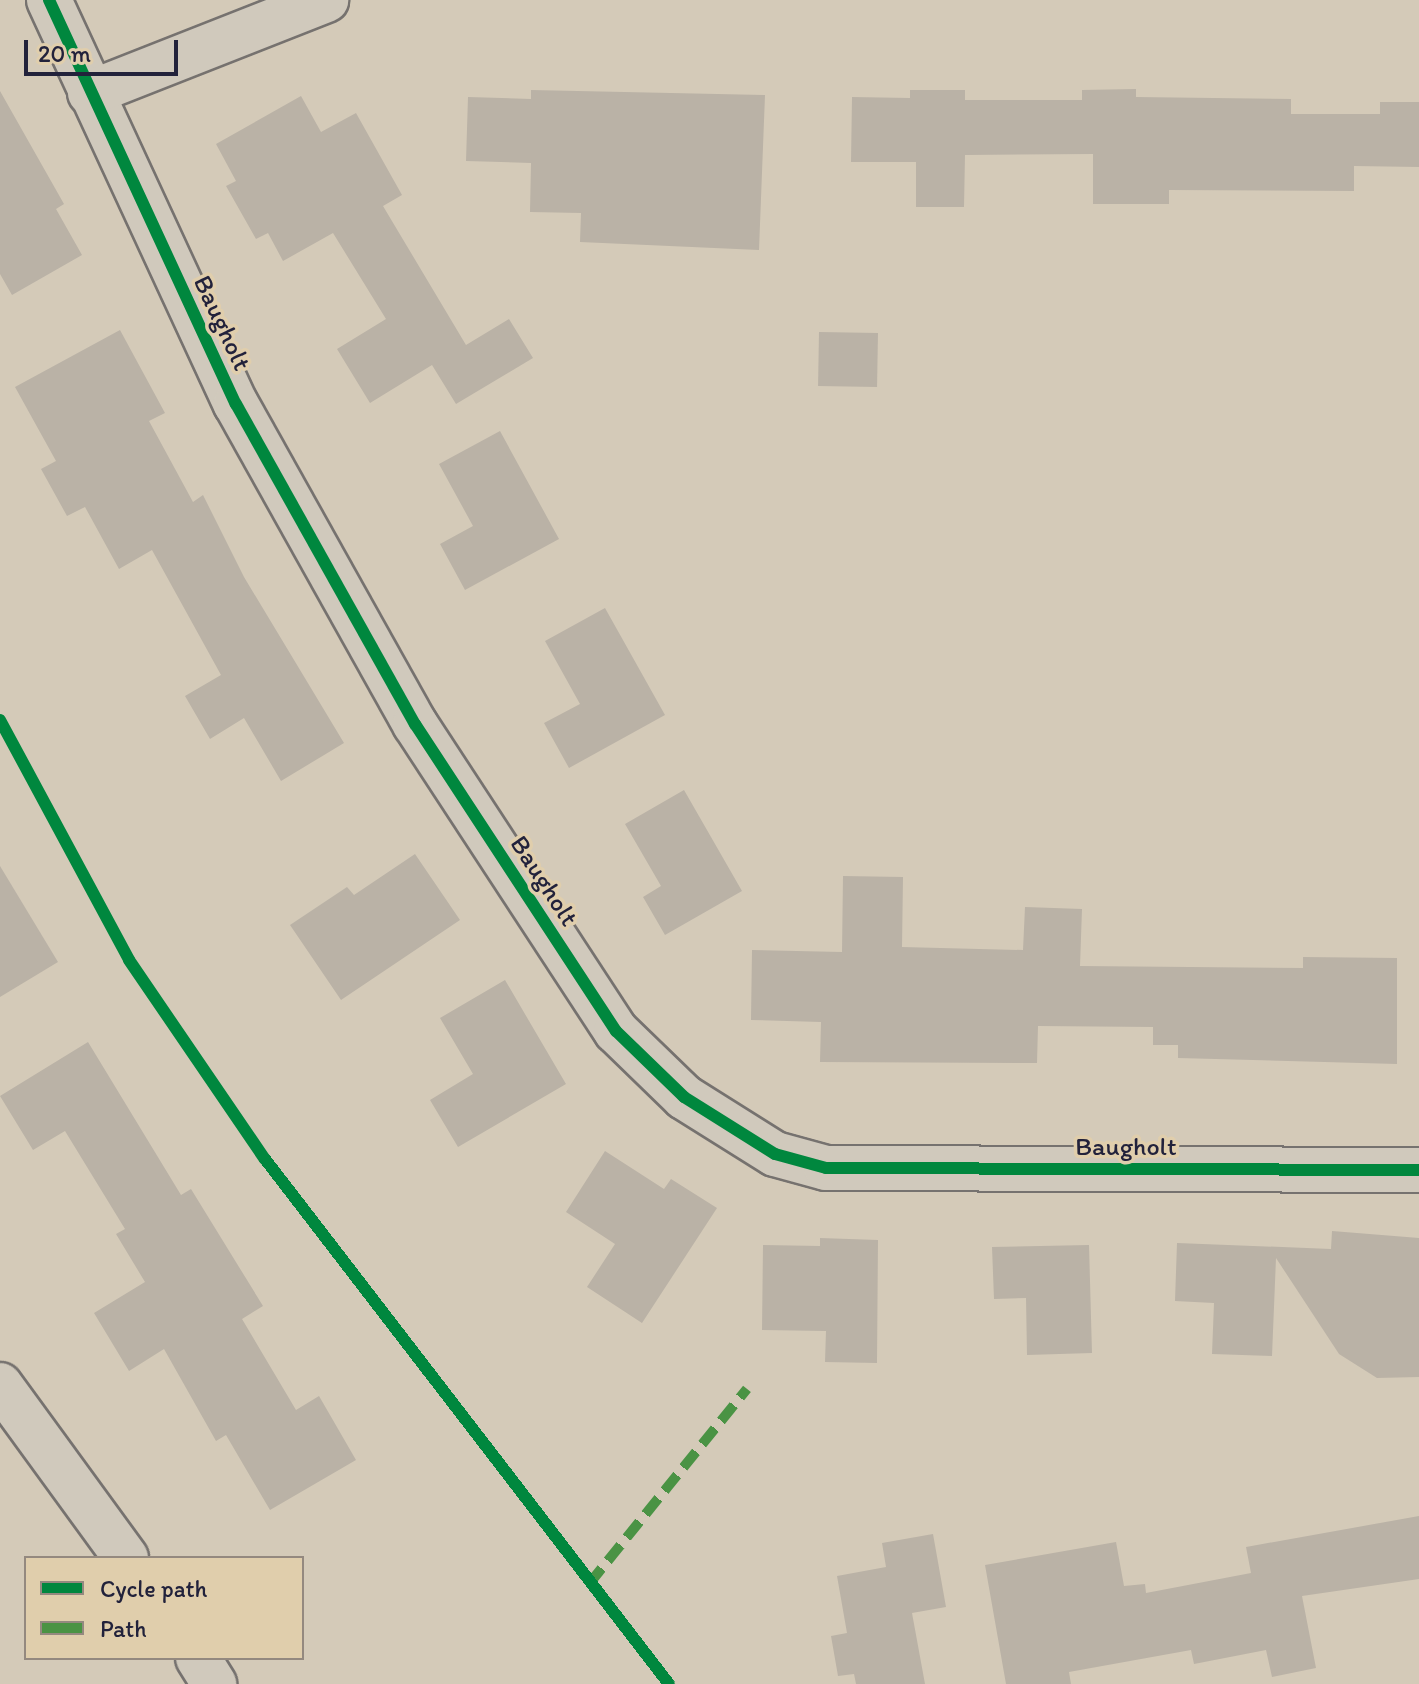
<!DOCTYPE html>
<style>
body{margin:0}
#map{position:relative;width:1419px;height:1684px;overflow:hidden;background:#d4cab8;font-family:Itim,sans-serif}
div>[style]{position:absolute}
.building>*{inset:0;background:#bab2a6;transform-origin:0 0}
.roads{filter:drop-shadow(2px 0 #76726f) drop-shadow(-2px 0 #76726f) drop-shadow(0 2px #76726f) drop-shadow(0 -2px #76726f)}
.minor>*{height:44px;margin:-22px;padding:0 22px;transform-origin:22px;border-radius:22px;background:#d0c9bc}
.quiet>*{height:10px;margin-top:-5px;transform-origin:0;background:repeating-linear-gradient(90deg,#4a9344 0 20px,transparent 0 30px)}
.cycleway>*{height:12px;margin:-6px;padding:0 6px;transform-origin:6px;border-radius:6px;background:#00873e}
span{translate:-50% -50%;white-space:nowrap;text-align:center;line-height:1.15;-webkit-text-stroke:7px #e0ceac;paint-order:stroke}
.street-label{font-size:26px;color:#22223b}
.legend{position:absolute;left:24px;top:1556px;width:280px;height:104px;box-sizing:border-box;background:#e0ceac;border:2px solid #94897f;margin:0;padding:10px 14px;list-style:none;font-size:24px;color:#22223b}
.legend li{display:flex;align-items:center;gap:16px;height:40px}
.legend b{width:40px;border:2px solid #94897f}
.scale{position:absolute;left:24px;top:40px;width:154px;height:36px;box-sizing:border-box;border:4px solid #22223b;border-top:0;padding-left:10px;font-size:24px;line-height:28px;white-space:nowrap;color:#22223b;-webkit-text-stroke:6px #e0ceac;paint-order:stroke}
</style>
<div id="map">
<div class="building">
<div style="clip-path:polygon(1136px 89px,1136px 97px,1291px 99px,1291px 114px,1380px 114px,1380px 102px,1419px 102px,1419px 167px,1354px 166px,1354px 191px,1169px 190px,1169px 204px,1093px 204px,1093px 154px,965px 155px,964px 207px,916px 207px,916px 162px,851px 162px,852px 97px,910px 98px,910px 90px,965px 90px,965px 100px,1082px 100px,1082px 90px)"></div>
<div style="clip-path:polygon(531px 90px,765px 95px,759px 250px,580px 242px,581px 213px,530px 212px,531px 163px,466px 161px,468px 97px,531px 99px)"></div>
<div style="clip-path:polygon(0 91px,64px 204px,56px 209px,82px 255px,12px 295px,0 274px)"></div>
<div style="clip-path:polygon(301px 96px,321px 132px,356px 113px,402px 195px,383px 206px,466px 345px,509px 319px,533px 358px,456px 404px,432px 365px,370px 403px,337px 349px,386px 319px,333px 233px,283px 261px,268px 233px,256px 239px,226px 186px,236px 181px,216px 144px)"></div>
<div style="clip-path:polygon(120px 330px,165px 413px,149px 421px,193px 502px,203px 495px,244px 577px,344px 743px,281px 781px,244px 718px,210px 739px,185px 696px,221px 675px,152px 550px,119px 569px,85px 507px,67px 516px,41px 469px,56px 461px,15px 387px)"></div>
<div style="left:819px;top:332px;width:59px;height:54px;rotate:1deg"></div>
<div style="clip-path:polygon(500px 431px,559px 539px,465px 590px,440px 544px,473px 526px,439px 464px)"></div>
<div style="clip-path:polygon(605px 608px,665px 715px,569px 768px,544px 723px,580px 704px,545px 641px)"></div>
<div style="clip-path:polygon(684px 790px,742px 891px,665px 935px,643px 897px,661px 886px,625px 824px)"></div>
<div style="clip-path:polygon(415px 854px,460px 920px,341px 1000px,290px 925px,347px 887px,354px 895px)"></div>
<div style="clip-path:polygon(0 866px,58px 962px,0 997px)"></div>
<div style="clip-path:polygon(843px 876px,903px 877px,902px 947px,1023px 950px,1025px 907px,1082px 909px,1080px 966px,1303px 968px,1303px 957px,1397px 958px,1397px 1064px,1178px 1058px,1178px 1045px,1153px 1045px,1153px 1027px,1038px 1026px,1037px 1063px,820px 1062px,821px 1022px,751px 1020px,752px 950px,842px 952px)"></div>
<div style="clip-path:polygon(505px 980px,566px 1084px,458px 1147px,430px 1100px,473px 1074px,440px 1018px)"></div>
<div style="clip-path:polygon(88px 1042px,181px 1195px,191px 1189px,263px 1306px,242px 1319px,296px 1410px,319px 1396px,356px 1460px,270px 1510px,226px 1435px,216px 1441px,164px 1349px,129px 1371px,94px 1313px,145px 1282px,116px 1234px,125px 1229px,65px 1131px,33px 1150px,0 1096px)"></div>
<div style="clip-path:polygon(605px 1151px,664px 1189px,671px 1179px,717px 1208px,642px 1323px,587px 1287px,615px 1244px,566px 1212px)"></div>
<div style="clip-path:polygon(1332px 1231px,1419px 1238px,1419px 1377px,1377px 1378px,1339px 1354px,1276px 1258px,1272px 1356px,1212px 1354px,1214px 1303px,1175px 1301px,1177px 1243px,1331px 1249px)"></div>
<div style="clip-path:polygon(820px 1238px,878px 1240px,877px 1363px,825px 1362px,826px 1331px,762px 1330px,763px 1245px,820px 1246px)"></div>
<div style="clip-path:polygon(1089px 1245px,1092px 1353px,1027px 1355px,1026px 1298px,994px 1299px,992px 1247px)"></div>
<div style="clip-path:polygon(1419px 1516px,1419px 1579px,1302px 1596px,1316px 1668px,1272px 1677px,1266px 1650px,1194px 1664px,1191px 1650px,1069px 1672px,1071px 1684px,1006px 1684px,985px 1565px,1116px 1542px,1124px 1586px,1145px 1584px,1146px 1593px,1251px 1573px,1246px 1547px)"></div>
<div style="clip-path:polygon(933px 1534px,946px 1607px,912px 1613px,925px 1684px,856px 1684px,854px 1674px,838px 1676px,831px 1636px,847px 1633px,837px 1576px,886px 1567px,882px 1543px)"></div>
</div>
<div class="roads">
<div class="minor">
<div style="left:49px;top:0;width:445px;rotate:65.2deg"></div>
<div style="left:236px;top:404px;width:367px;rotate:60.8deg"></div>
<div style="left:415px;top:724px;width:367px;rotate:56.8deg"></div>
<div style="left:616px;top:1031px;width:95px;rotate:44.1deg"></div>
<div style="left:684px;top:1097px;width:107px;rotate:32.1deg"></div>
<div style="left:775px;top:1154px;width:53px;rotate:15.4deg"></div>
<div style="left:826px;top:1168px;width:593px;rotate:0.19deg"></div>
<div style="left:90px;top:93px;width:254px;rotate:-21.5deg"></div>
<div style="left:0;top:1385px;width:214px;rotate:53.9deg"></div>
<div style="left:198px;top:1658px;width:31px;rotate:58deg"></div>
</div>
</div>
<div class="quiet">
<div style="left:589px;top:1584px;width:251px;rotate:-51deg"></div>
</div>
<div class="cycleway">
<div style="left:49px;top:0;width:445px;rotate:65.2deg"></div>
<div style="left:236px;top:404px;width:367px;rotate:60.8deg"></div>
<div style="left:415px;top:724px;width:367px;rotate:56.8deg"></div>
<div style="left:616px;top:1031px;width:95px;rotate:44.1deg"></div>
<div style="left:684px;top:1097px;width:107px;rotate:32.1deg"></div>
<div style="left:775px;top:1154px;width:53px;rotate:15.4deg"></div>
<div style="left:826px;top:1168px;width:593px;rotate:0.19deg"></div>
<div style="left:0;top:720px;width:272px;rotate:61.7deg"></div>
<div style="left:129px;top:960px;width:241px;rotate:55.7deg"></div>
<div style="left:265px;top:1159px;width:662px;rotate:52.42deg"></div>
</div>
<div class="street-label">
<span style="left:222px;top:323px;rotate:65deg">Baugholt</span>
<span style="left:544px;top:881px;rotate:57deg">Baugholt</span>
<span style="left:1126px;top:1147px">Baugholt</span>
</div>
<ul class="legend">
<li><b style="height:10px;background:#00873e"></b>Cycle path</li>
<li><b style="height:10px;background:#4a9344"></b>Path</li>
</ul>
<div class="scale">20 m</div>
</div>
